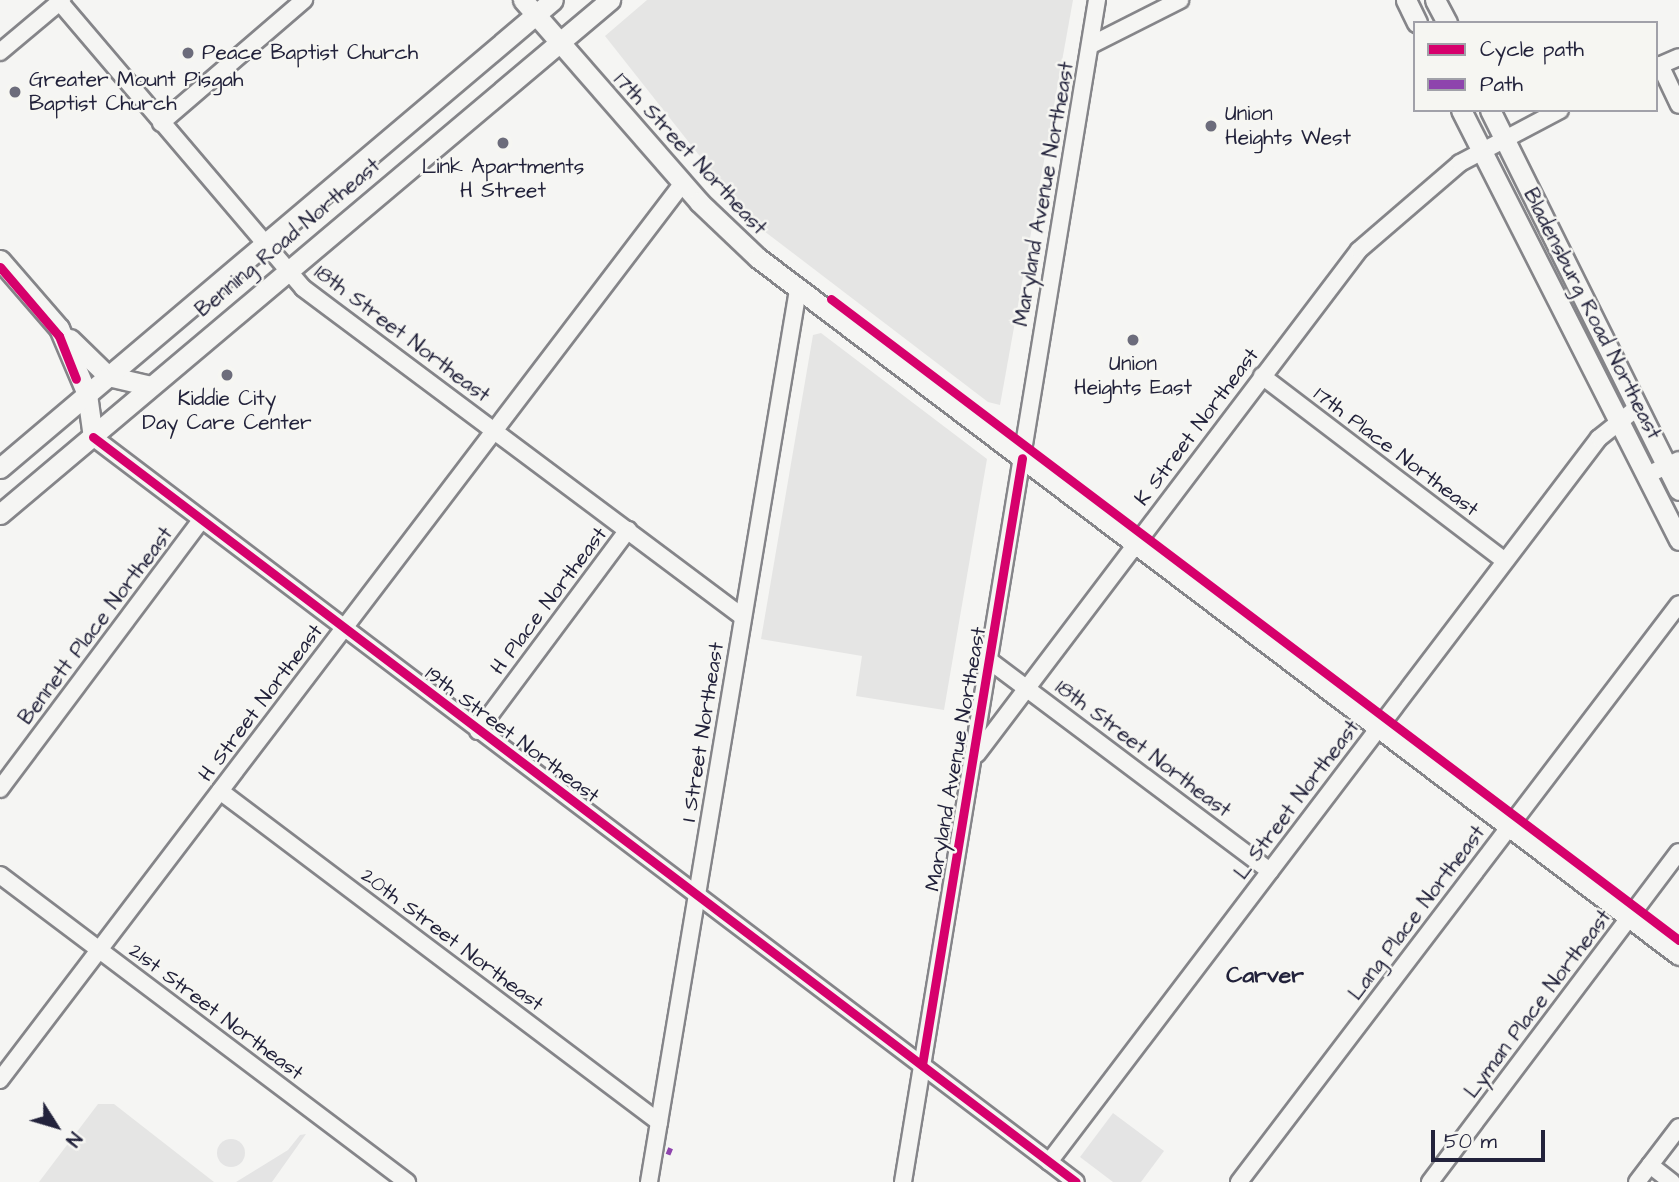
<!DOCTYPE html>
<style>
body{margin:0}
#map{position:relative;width:1679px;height:1182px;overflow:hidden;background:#f5f5f3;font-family:"Architects Daughter",sans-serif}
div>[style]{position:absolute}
.built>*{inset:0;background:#e5e5e4}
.green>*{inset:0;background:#e4e4e4}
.round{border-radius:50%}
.roads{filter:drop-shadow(2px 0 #858589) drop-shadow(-2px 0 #858589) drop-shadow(0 2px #858589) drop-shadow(0 -2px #858589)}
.minor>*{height:16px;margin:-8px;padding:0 8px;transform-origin:8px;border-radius:8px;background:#f5f5f3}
.major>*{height:19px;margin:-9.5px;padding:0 9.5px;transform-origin:9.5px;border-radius:9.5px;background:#f5f5f3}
.quiet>*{height:7px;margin-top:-3.5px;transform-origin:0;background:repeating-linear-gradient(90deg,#8e44ad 0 14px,transparent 0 21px)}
.cycleway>*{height:9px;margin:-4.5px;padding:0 4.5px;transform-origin:4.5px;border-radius:4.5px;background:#d6006c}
.dots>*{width:19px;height:19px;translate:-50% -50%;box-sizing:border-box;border:4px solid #f6f6f2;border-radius:50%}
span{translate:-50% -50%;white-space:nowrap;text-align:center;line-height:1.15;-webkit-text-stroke:5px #f6f6f2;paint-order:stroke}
.poi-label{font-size:21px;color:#22223b}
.left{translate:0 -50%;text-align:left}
.street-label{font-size:21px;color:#22223b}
.neighbourhood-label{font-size:23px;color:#22223b;font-weight:700}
.legend{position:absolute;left:1413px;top:21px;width:245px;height:91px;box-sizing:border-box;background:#f6f6f2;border:2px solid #a1a1a9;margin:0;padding:9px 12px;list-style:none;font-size:21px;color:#22223b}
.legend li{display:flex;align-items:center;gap:14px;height:35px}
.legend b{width:35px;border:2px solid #a1a1a9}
.north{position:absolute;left:21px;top:1091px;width:70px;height:70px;-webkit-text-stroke:5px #f6f6f2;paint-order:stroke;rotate:127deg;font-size:19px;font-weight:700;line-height:28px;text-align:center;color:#22223b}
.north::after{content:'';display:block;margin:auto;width:24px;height:32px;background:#22223b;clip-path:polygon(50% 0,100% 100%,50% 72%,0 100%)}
.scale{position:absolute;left:1431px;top:1130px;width:114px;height:32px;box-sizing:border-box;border:4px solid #22223b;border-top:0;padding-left:9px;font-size:21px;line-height:24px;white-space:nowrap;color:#22223b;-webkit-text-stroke:5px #f6f6f2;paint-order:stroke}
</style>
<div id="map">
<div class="built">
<div style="clip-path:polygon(647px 0,1073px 0,1000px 405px,988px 402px,751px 221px,605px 36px)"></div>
<div style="clip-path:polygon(821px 333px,987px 459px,944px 710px,856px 696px,862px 656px,761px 639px,813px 335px)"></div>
<div style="clip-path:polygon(98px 1104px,114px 1104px,214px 1182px,39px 1182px)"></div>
</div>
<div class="green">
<div style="clip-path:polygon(1113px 1113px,1164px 1151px,1141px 1182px,1113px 1182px,1080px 1157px)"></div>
<div style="clip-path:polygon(306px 1134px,272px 1182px,236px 1182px,288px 1150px,300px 1135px)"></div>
<div class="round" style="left:217px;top:1139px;width:28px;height:28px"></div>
</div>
<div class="roads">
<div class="minor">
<div style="left:58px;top:0;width:378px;rotate:49.6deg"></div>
<div style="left:303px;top:288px;width:549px;rotate:36.79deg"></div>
<div style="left:1091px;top:45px;width:100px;rotate:-26.8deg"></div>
<div style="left:0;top:52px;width:81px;rotate:-40deg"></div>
<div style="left:1660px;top:65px;width:44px;rotate:64.6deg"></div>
<div style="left:1656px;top:67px;width:25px;rotate:-23deg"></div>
<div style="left:161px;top:123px;width:189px;rotate:-40.7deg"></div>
<div style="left:1262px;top:376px;width:305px;rotate:37.3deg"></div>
<div style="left:93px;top:437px;width:1233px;rotate:37.16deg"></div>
<div style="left:1647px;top:475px;width:35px;rotate:-25deg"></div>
<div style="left:990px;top:661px;width:350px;rotate:36.9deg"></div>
<div style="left:478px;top:731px;width:251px;rotate:-53.3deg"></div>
<div style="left:977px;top:754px;width:632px;rotate:-52.84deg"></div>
<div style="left:1359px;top:250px;width:133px;rotate:-40.7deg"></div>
<div style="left:1460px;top:163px;width:113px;rotate:-27.9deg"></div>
<div style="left:0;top:789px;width:334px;rotate:-53.2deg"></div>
<div style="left:220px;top:791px;width:550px;rotate:37.02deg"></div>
<div style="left:0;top:875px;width:510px;rotate:37.03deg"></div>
<div style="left:0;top:1080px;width:1126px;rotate:-52.72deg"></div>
<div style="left:1049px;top:1162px;width:909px;rotate:-52.78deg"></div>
<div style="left:1599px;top:438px;width:50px;rotate:-38.5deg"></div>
<div style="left:1650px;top:1165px;width:28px;rotate:38deg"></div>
<div style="left:649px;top:1182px;width:904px;rotate:-80.52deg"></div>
<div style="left:903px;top:1182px;width:1198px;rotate:-80.68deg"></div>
<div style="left:1239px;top:1182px;width:726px;rotate:-52.72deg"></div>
<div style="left:1430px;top:1182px;width:413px;rotate:-53deg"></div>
<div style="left:1637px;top:1182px;width:69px;rotate:-52.6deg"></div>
</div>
<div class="major">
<div style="left:523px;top:0;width:268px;rotate:48.9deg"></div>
<div style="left:699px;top:202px;width:81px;rotate:43.5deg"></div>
<div style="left:758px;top:258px;width:1155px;rotate:37.12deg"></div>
<div style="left:1406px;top:0;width:25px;rotate:64deg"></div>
<div style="left:1435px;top:0;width:26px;rotate:62deg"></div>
<div style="left:1461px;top:110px;width:482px;rotate:63.1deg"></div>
<div style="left:1490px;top:110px;width:424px;rotate:63.6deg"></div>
<div style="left:0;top:260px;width:90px;rotate:49.1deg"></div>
<div style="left:59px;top:328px;width:72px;rotate:67deg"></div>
<div style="left:87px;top:394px;width:43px;rotate:82.1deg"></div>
<div style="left:70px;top:339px;width:53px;rotate:44.2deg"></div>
<div style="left:108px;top:376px;width:44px;rotate:13.1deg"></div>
<div style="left:0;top:468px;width:724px;rotate:-40.24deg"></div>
<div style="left:0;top:514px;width:798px;rotate:-40.12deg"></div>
</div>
</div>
<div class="quiet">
<div style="left:667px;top:1150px;width:5px;rotate:22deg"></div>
</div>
<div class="cycleway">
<div style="left:0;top:267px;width:91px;rotate:49.5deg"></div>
<div style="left:59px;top:336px;width:46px;rotate:68.4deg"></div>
<div style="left:831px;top:299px;width:1063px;rotate:37.09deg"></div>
<div style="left:93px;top:437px;width:1233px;rotate:37.16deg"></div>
<div style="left:922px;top:1065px;width:615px;rotate:-80.64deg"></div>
</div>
<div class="dots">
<div style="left:188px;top:53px;background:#6c6c7b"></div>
<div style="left:15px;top:92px;background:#6c6c7b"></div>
<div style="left:1211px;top:126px;background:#6c6c7b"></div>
<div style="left:503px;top:143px;background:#6c6c7b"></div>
<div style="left:1133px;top:340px;background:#6c6c7b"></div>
<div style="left:227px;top:375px;background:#6c6c7b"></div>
</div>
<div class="poi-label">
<span class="left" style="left:202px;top:53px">Peace Baptist Church</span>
<span class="left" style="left:29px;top:92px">Greater Mount Pisgah<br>Baptist Church</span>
<span class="left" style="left:1225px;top:126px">Union<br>Heights West</span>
<span style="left:503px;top:179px">Link Apartments<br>H Street</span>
<span style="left:1133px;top:376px">Union<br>Heights East</span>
<span style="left:227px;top:411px">Kiddie City<br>Day Care Center</span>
</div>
<div class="street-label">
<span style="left:690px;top:154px;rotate:47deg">17th Street Northeast</span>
<span style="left:1044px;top:194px;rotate:-80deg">Maryland Avenue Northeast</span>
<span style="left:288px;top:238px;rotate:-40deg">Benning Road Northeast</span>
<span style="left:1592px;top:314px;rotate:63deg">Bladensburg Road Northeast</span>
<span style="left:402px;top:334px;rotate:37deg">18th Street Northeast</span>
<span style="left:1197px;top:427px;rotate:-53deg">K Street Northeast</span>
<span style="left:1396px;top:452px;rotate:37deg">17th Place Northeast</span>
<span style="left:549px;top:601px;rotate:-53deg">H Place Northeast</span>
<span style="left:96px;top:626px;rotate:-53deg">Bennett Place Northeast</span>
<span style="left:261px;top:703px;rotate:-53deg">H Street Northeast</span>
<span style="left:703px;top:732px;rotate:-81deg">I Street Northeast</span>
<span style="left:512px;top:735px;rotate:37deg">19th Street Northeast</span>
<span style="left:1143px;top:749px;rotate:37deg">18th Street Northeast</span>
<span style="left:956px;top:759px;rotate:-80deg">Maryland Avenue Northeast</span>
<span style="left:1297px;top:800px;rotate:-53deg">L Street Northeast</span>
<span style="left:1417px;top:913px;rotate:-53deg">Lang Place Northeast</span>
<span style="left:452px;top:940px;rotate:37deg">20th Street Northeast</span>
<span style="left:1538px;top:1004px;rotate:-53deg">Lyman Place Northeast</span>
<span style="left:216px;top:1012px;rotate:37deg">21st Street Northeast</span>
</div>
<div class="neighbourhood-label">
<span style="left:1265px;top:975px">Carver</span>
</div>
<ul class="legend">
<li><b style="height:9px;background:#d6006c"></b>Cycle path</li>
<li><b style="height:9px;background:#8e44ad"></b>Path</li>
</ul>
<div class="north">N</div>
<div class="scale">50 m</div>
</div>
